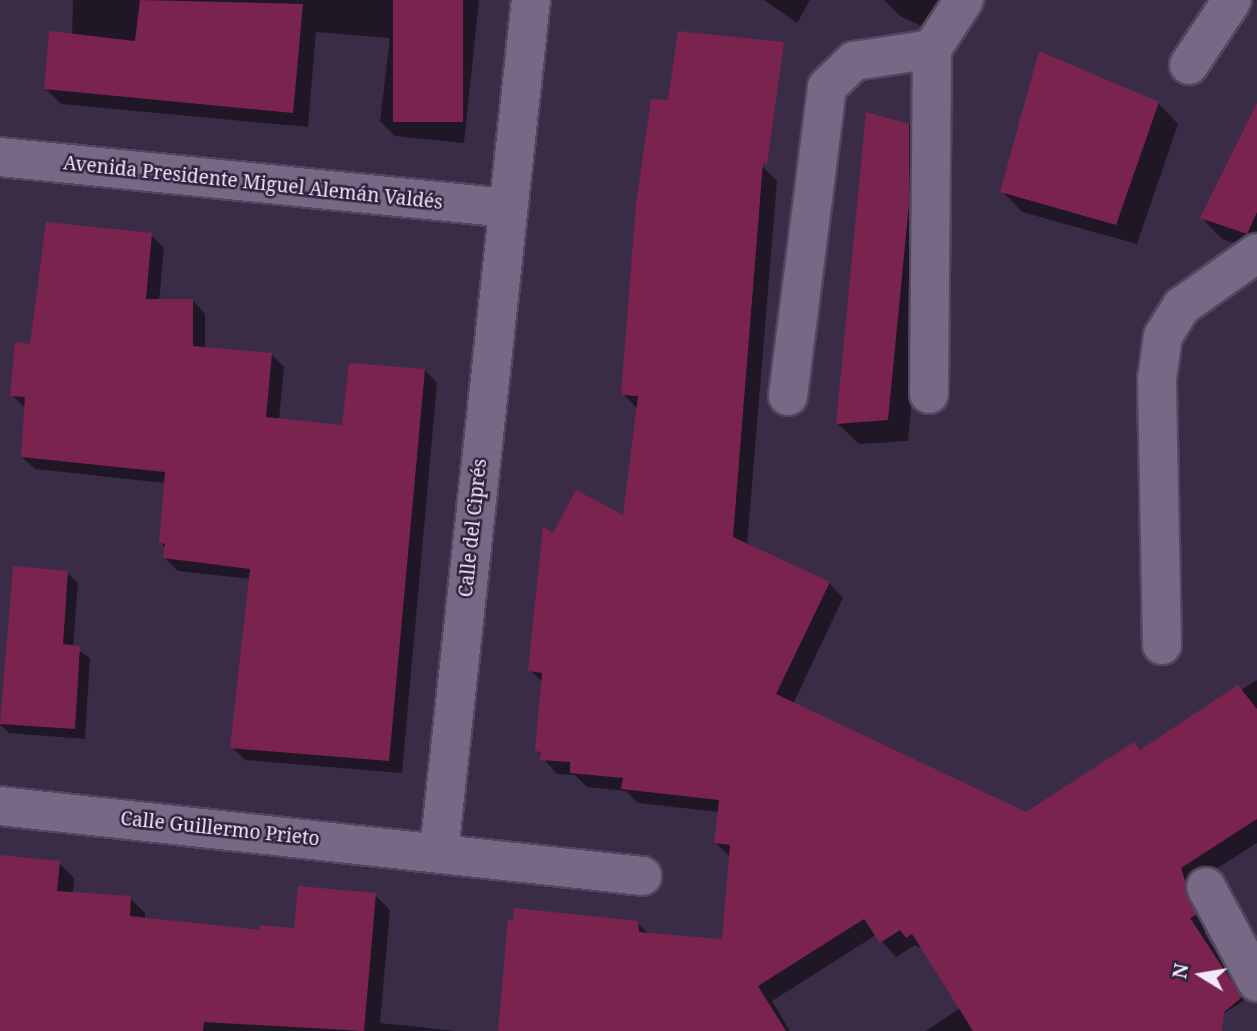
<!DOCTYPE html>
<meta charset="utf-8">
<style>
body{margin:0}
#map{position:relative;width:1257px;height:1031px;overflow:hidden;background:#3a2c47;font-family:"Noto Serif",serif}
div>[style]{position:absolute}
.shadow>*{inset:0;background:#0007}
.building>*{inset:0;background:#7b234f;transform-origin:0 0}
.roads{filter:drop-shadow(2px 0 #53475d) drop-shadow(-2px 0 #53475d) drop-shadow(0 2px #53475d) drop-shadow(0 -2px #53475d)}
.street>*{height:38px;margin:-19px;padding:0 19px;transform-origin:19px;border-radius:19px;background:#776885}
span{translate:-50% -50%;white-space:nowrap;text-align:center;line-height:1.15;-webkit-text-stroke:5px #30223c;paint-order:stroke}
.street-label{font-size:19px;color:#f1e9fa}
.north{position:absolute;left:1166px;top:940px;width:70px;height:70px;-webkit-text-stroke:5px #30223c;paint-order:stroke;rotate:281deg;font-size:19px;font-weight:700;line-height:28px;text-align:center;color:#f1e9fa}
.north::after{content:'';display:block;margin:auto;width:24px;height:32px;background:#f1e9fa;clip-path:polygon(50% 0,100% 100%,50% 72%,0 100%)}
</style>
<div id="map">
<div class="shadow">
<div style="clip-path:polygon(73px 0,479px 0,464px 143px,395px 136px,380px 121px,390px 38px,316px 32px,308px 127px,61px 104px,45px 88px,72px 36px)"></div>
<div style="clip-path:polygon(764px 0,810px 0,797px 23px)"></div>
<div style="clip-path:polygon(884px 0,972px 0,947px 38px,900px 16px)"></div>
<div style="clip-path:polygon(1158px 103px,1178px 124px,1137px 244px,1022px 212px,1002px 191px)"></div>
<div style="clip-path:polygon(909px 125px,930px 146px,929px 226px,908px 441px,859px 444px,838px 424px)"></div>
<div style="clip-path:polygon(1257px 138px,1257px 250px,1222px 239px,1202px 218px)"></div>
<div style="clip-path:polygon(763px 167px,777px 181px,747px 546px,829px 583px,843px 598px,793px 704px,1026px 814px,1134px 744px,1142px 751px,1257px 680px,1257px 843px,1194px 883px,1210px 930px,1204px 933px,1247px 999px,1195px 1031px,926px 1031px,960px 1008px,924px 950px,915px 945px,896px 957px,876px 935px,772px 1001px,790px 1031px,499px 1031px,637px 922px,649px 934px,724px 941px,731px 858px,716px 843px,719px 812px,638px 803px,626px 791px,587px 787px,575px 775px,557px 774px,537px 751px,543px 683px,530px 670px,554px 536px,625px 518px,638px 409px,623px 394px,705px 254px)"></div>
<div style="clip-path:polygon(151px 235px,164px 248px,159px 301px,193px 301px,205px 314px,205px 348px,271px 354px,284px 367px,279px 420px,344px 427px,425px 370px,437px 383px,402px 773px,245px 760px,232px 747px,250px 579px,178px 571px,165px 558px,166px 548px,160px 542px,165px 483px,35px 469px,22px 457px,25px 408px,12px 395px,31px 346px)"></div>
<div style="clip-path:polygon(14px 568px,68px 573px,78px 583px,73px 647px,90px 658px,85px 739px,9px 733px,0 725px)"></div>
<div style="clip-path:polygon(0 857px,59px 863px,74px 878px,73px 894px,130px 898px,145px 913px,145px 919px,262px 932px,296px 930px,375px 895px,390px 910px,380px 1023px,456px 1031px,0 1031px)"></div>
</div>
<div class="building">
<div style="clip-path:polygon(140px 0,303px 4px,293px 113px,44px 89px,49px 31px,135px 41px)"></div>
<div style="left:393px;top:0;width:70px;height:122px"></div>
<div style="clip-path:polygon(678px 31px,784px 42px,767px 164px,763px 163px,733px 537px,830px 582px,776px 694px,1026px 812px,1134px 742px,1140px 750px,1238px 685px,1257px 709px,1257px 819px,1181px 868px,1196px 915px,1190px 918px,1242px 997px,1224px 1012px,1222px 1031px,973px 1031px,912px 934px,906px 938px,900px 930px,880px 943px,864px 919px,758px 986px,786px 1031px,498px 1031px,508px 919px,513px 920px,514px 908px,638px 921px,639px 932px,722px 939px,730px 845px,714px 843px,719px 800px,621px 789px,623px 778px,570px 773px,570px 762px,540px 760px,540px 752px,535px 751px,542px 673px,528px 671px,543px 527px,553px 533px,576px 490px,623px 515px,638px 396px,621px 395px,636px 205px,651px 99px,668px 100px)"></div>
<div style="clip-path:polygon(1039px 51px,1159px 102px,1116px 225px,1000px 192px)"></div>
<div style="clip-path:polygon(1257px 103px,1257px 212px,1247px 234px,1200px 218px)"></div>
<div style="clip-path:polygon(866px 112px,909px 124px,909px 204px,888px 420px,836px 424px)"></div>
<div style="clip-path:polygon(46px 222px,152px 233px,146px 299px,193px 299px,193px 346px,272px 353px,266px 417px,342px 425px,349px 363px,425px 369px,389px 761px,230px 748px,250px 569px,163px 558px,165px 544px,159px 543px,165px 472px,21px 457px,25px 397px,10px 396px,15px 342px,30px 344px)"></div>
<div style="clip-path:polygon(13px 566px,68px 571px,63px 644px,80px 646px,75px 729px,0 724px)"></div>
<div style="clip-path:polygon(0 855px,60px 861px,57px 891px,131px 896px,130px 916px,260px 930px,260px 925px,294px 928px,298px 886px,376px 893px,364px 1031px,204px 1022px,203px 1031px,0 1031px)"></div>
</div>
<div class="roads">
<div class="street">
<div style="left:1189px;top:65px;width:78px;rotate:-56.5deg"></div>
<div style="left:0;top:157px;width:510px;rotate:5.74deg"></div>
<div style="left:929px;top:394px;width:345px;rotate:-89.5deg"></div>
<div style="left:932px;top:49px;width:59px;rotate:-56.9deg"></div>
<div style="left:788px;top:396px;width:311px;rotate:-82.8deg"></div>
<div style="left:827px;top:87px;width:37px;rotate:-44deg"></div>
<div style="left:854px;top:61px;width:79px;rotate:-8.7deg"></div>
<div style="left:1162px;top:645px;width:266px;rotate:-91.1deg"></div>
<div style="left:1157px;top:379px;width:43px;rotate:-82.1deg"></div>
<div style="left:1163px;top:336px;width:36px;rotate:-58deg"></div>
<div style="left:1182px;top:306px;width:92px;rotate:-35.2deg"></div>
<div style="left:0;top:806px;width:646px;rotate:6.22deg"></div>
<div style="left:439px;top:852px;width:857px;rotate:-83.84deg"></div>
<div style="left:1206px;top:887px;width:108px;rotate:61.8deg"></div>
</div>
</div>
<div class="street-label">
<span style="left:253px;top:183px;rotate:6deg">Avenida Presidente Miguel Alemán Valdés</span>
<span style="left:473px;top:528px;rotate:-84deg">Calle del Ciprés</span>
<span style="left:220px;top:829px;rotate:6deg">Calle Guillermo Prieto</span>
</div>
<div class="north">N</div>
</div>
